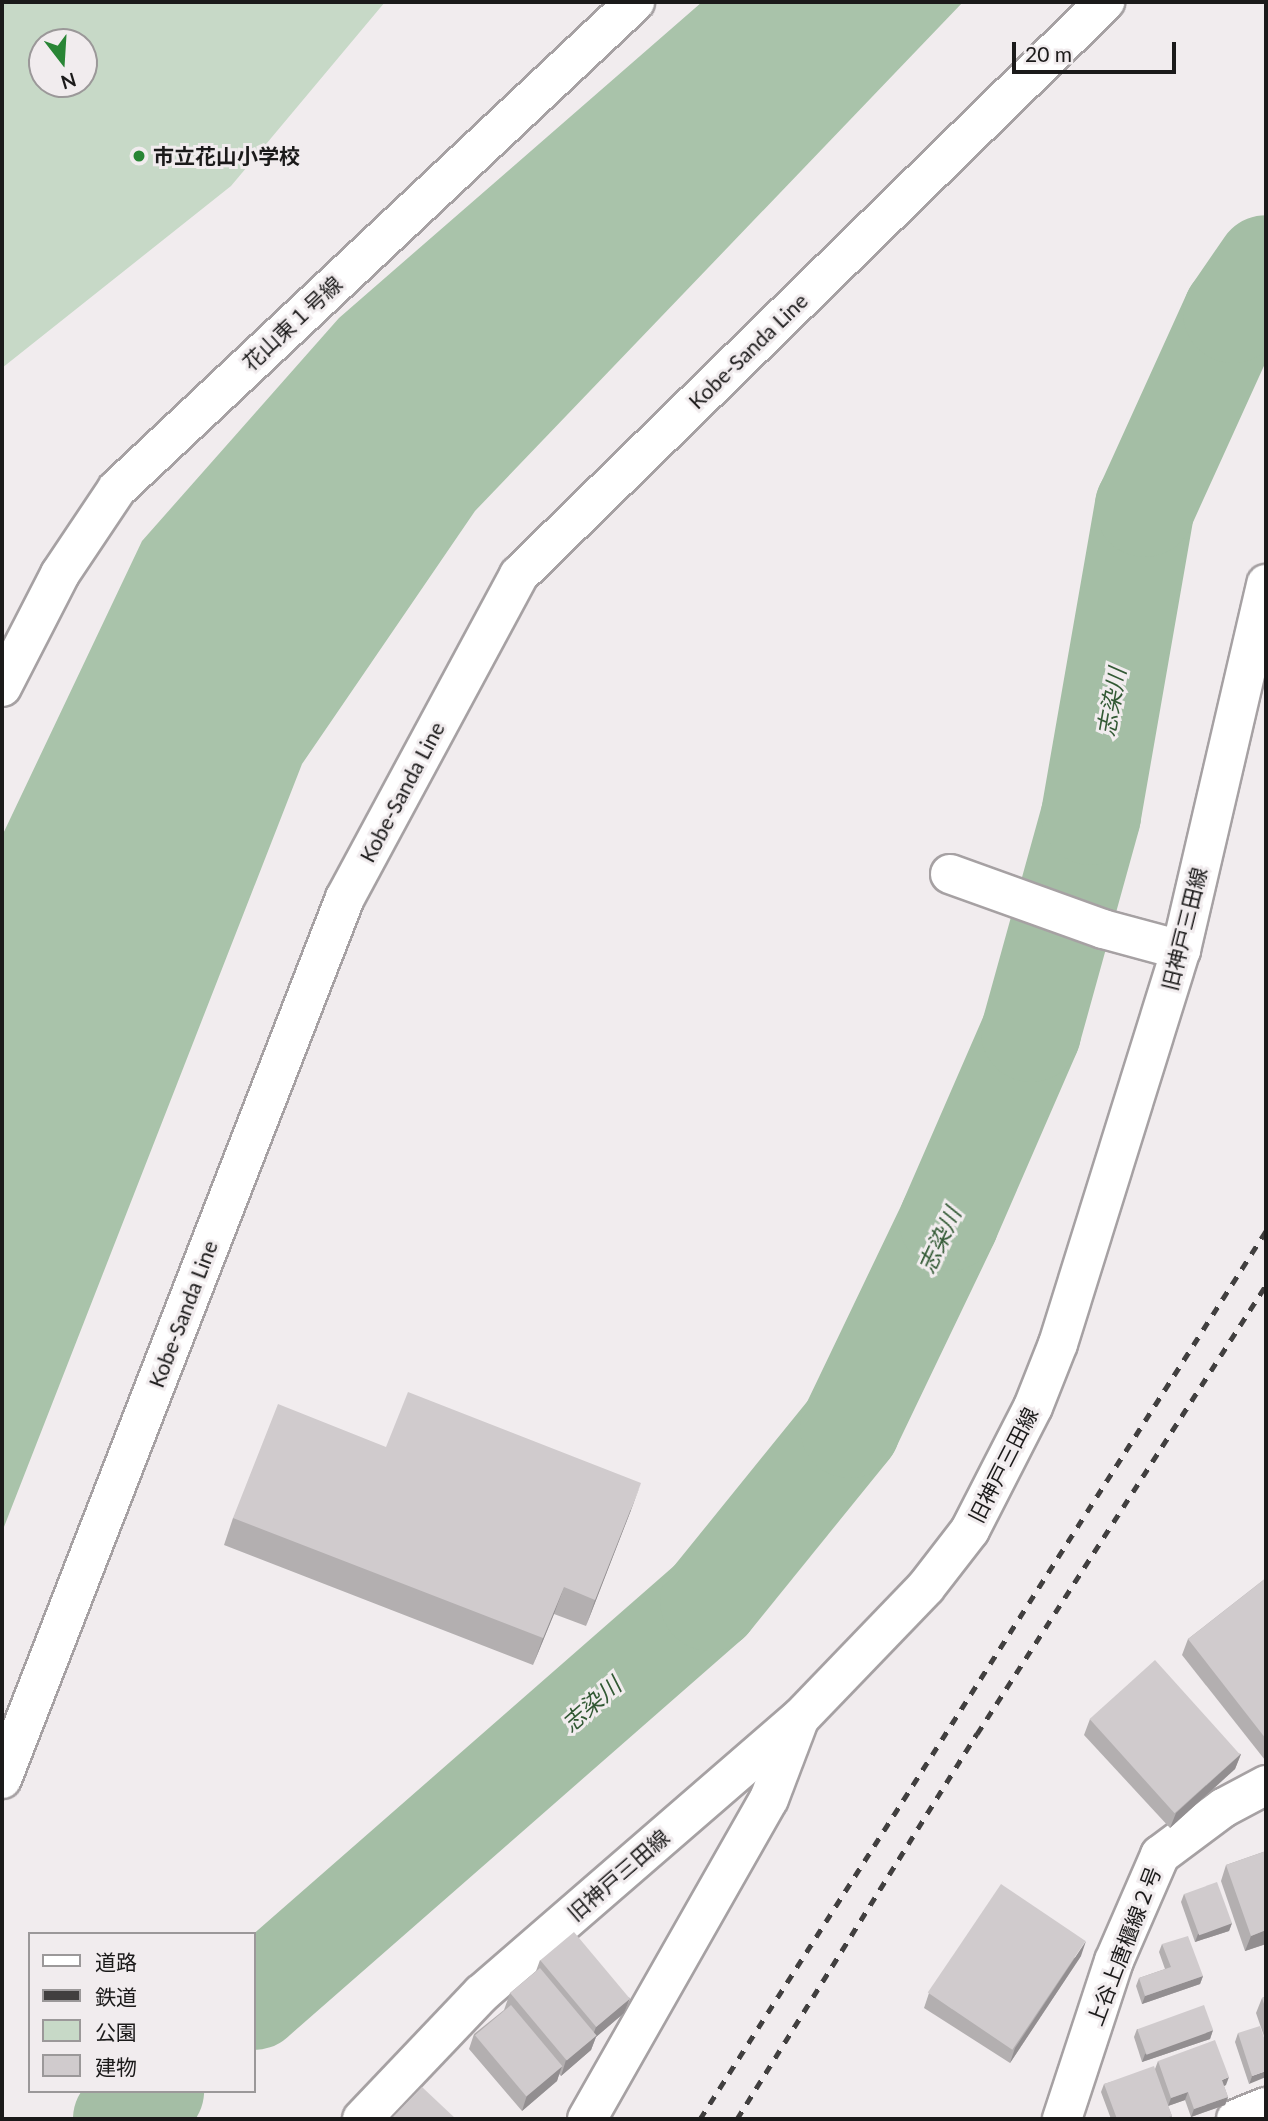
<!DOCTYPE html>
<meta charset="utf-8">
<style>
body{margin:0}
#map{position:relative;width:1268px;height:2121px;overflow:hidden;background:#f1ecee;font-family:Lato,"Noto Sans JP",sans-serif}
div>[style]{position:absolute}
.green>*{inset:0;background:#c7d9c7}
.forest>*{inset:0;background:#a9c3aa}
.river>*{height:100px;margin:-50px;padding:0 50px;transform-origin:50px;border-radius:50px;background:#a4bea5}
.roads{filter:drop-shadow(2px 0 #a6a1a3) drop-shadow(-2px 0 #a6a1a3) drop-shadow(0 2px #a6a1a3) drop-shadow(0 -2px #a6a1a3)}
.minor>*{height:38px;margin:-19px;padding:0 19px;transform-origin:19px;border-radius:19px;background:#fff}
.major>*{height:38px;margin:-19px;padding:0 19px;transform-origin:19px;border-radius:19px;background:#fff}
.rail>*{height:5px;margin-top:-2.5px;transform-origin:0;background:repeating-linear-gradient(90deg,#413f3f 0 9px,transparent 0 18px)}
.wall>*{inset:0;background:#b3afb0}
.shaded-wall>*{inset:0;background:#928e90}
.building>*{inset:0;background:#d0cbcd;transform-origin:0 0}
.dots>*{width:19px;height:19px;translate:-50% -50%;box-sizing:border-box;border:4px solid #f1ecee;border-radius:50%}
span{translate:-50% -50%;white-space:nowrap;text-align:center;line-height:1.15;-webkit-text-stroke:6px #f1ecee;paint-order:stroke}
.poi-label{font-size:21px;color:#1b1a1a;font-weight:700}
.left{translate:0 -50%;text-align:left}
.street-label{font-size:21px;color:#1b1a1a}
.water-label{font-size:23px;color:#325934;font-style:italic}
.frame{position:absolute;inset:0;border:4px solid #1b1a1a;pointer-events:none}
.legend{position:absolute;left:28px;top:1932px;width:228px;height:161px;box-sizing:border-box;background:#f1ecee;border:2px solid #9b9899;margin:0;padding:9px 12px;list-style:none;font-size:21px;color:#1b1a1a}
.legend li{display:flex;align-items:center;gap:14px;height:35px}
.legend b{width:35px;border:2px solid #9b9899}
.north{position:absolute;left:28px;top:28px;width:70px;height:70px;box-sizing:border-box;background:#f1ecee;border:2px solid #9b9899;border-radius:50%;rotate:163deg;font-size:19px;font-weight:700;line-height:28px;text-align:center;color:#1b1a1a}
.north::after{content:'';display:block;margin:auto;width:24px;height:32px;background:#298535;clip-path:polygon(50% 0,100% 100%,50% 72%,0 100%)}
.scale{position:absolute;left:1012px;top:42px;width:164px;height:32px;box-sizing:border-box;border:4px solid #1b1a1a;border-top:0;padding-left:9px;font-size:21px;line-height:24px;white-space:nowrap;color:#1b1a1a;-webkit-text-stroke:5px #f1ecee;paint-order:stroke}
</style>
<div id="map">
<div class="green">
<div style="clip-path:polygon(evenodd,2px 2px,385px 2px,231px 186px,2px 368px,2px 2px,42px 42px,84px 42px,84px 84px,42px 84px,42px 42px)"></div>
</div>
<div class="forest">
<div style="clip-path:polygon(702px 2px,963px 2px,475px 511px,302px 764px,2px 1532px,2px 836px,142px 541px,339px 318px)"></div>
</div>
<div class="river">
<div style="left:254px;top:2000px;width:606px;rotate:-41.19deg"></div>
<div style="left:710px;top:1601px;width:223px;rotate:-51deg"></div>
<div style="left:850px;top:1428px;width:229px;rotate:-64.4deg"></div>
<div style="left:949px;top:1221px;width:206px;rotate:-66.5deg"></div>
<div style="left:1031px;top:1032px;width:225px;rotate:-74.5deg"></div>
<div style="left:1091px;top:815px;width:313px;rotate:-80.1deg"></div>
<div style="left:1145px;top:507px;width:213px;rotate:-65.6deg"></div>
<div style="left:1233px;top:313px;width:58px;rotate:-55.5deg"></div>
<div style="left:123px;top:2119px;width:42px;rotate:-42.1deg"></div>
</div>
<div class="roads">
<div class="minor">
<div style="left:2px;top:687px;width:127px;rotate:-62.8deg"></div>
<div style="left:60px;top:574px;width:102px;rotate:-56.2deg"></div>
<div style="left:117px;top:489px;width:711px;rotate:-43.23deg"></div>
<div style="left:950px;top:874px;width:163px;rotate:19.8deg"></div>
<div style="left:1103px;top:929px;width:81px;rotate:15.1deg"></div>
<div style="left:362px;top:2119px;width:173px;rotate:-46.4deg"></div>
<div style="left:481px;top:1994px;width:423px;rotate:-40.9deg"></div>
<div style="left:801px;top:1717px;width:180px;rotate:-46.1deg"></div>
<div style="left:926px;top:1587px;width:72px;rotate:-52.3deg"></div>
<div style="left:970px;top:1530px;width:138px;rotate:-62.9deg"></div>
<div style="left:1033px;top:1407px;width:68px;rotate:-68.4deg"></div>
<div style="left:1058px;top:1344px;width:413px;rotate:-72.7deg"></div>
<div style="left:1181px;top:950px;width:376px;rotate:-76.9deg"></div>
<div style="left:587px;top:2119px;width:368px;rotate:-60.4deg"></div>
<div style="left:769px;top:1799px;width:85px;rotate:-69.2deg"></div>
<div style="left:1062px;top:2119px;width:166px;rotate:-71.8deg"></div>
<div style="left:1114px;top:1961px;width:116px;rotate:-66.5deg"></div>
<div style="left:1160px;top:1855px;width:79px;rotate:-36.7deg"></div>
<div style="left:1223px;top:1808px;width:49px;rotate:-28.1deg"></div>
<div style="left:1236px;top:2119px;width:32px;rotate:-22deg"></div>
</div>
<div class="major">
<div style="left:2px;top:1779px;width:945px;rotate:-68.73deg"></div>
<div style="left:345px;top:898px;width:367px;rotate:-61.7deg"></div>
<div style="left:519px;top:575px;width:820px;rotate:-44.36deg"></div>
</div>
</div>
<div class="rail">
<div style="left:700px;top:2119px;width:1053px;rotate:-57.49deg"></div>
<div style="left:737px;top:2119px;width:454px;rotate:-58.1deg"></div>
<div style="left:977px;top:1734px;width:534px;rotate:-57.23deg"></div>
</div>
<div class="wall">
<div style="clip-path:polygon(386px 1447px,631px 1510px,586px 1626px,554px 1614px,533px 1665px,224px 1545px,233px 1518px)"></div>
<div style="clip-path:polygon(1266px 1578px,1266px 1759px,1265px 1760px,1182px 1655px,1188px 1639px)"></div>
<div style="clip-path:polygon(1090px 1719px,1241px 1754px,1235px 1769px,1170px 1828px,1084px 1735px)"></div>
<div style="clip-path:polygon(1266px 1851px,1266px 1944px,1245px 1951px,1221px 1881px,1226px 1865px)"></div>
<div style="clip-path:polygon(1184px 1894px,1232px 1923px,1229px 1931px,1195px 1942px,1181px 1902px)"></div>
<div style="clip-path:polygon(1162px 1944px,1203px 1976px,1200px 1984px,1142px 2004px,1136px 1986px,1139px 1978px,1165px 1969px,1159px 1952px)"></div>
<div style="clip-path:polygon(1081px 1956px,1010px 2063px,924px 2008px,929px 1993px)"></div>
<div style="clip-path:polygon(540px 1960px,630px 1998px,624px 2013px,596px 2037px,591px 2050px,561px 2076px,559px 2074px,557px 2081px,522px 2111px,469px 2049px,474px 2034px,504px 2010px,510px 1993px,536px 1971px)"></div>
<div style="clip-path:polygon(1266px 1996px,1266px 2042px,1256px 2013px,1262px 1998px)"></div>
<div style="clip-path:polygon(1137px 2029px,1213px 2030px,1210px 2039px,1142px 2062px,1134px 2037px)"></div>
<div style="clip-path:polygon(1238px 2033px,1266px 2043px,1249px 2084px,1235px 2042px)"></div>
<div style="clip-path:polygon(1158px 2061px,1226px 2085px,1224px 2086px,1228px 2097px,1225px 2105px,1191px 2117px,1185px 2100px,1168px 2106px,1172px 2116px,1171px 2119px,1111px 2119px,1101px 2092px,1104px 2084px,1155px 2069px)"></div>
</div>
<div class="shaded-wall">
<div style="clip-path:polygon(641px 1483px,631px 1510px,586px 1626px,595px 1600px)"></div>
<div style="clip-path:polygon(564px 1587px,554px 1614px,533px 1665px,543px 1638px)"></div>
<div style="clip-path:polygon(1241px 1754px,1235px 1769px,1170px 1828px,1176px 1813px)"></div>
<div style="clip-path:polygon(1232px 1923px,1229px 1931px,1195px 1942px,1198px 1934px)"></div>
<div style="clip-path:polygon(1266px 1930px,1266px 1944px,1245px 1951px,1251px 1936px)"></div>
<div style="clip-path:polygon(1086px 1941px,1081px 1956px,1010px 2063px,1015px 2048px)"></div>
<div style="clip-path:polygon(1203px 1976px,1200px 1984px,1142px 2004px,1145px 1996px)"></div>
<div style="clip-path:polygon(630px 1998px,624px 2013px,596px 2037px,591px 2050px,561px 2076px,566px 2060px,591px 2040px,596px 2027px)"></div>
<div style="clip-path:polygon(1213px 2030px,1210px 2039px,1142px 2062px,1145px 2054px)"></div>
<div style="clip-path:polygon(562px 2066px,557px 2081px,522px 2111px,527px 2095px)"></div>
<div style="clip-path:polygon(1266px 2071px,1266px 2077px,1249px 2084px,1252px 2076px)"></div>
<div style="clip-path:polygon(1229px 2077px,1226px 2085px,1219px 2088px,1222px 2080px)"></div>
<div style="clip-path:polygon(1188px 2092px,1185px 2100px,1168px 2106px,1171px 2098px)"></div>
<div style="clip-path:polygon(1228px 2097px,1225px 2105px,1191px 2117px,1194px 2109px)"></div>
</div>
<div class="building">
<div style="clip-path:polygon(408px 1392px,641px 1483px,595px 1600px,564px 1587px,543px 1638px,233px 1518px,278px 1404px,386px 1447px)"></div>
<div style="clip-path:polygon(1266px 1578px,1266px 1739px,1188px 1639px)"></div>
<div style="left:1155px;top:1660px;width:127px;height:88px;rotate:48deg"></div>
<div style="clip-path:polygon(1266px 1851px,1266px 1930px,1251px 1936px,1226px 1865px)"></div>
<div style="left:1217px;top:1882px;width:44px;height:35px;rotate:70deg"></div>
<div style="left:1001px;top:1884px;width:102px;height:131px;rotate:34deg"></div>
<div style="left:574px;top:1932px;width:87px;height:44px;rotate:50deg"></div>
<div style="clip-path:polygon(1188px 1936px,1203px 1976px,1145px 1996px,1139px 1978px,1171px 1967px,1162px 1944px)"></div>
<div style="left:540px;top:1968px;width:88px;height:39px;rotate:50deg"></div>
<div style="clip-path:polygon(1266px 1996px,1266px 2010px,1262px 1998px)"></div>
<div style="left:511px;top:2005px;width:80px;height:47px;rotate:50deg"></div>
<div style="left:1204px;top:2005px;width:27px;height:71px;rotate:70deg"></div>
<div style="clip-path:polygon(1260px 2026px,1266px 2043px,1266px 2071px,1252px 2076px,1238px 2033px)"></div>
<div style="clip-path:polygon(1215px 2040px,1229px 2077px,1222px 2080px,1228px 2097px,1194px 2109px,1188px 2092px,1171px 2098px,1158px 2061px)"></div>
<div style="clip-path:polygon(1154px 2066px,1172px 2116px,1163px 2119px,1137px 2119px,1136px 2117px,1131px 2119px,1117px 2119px,1104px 2084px)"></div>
<div style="clip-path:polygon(422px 2087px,456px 2119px,394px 2119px,392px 2118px)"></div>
</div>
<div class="dots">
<div style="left:139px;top:156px;background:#298535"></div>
</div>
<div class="poi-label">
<span class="left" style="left:153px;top:156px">市立花山小学校</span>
</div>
<div class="street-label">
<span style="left:292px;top:323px;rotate:-43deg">花山東１号線</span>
<span style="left:748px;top:351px;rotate:-44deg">Kobe-Sanda Line</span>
<span style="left:402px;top:792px;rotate:-62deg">Kobe-Sanda Line</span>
<span style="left:1184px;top:929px;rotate:-76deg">旧神戸三田線</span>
<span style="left:183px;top:1314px;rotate:-69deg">Kobe-Sanda Line</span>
<span style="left:1003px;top:1465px;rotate:-63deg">旧神戸三田線</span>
<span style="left:618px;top:1875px;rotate:-41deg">旧神戸三田線</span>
<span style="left:1124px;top:1946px;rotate:-69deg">上谷上唐櫃線２号</span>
</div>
<div class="water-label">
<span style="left:1111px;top:702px;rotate:-80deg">志染川</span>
<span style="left:939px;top:1240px;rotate:-65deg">志染川</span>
<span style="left:591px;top:1704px;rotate:-41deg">志染川</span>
</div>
<div class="frame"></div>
<ul class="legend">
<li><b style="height:9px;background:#fff"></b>道路</li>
<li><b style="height:9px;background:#413f3f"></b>鉄道</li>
<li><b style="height:19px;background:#c7d9c7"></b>公園</li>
<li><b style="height:19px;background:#d0cbcd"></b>建物</li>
</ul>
<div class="north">N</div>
<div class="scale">20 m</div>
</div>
